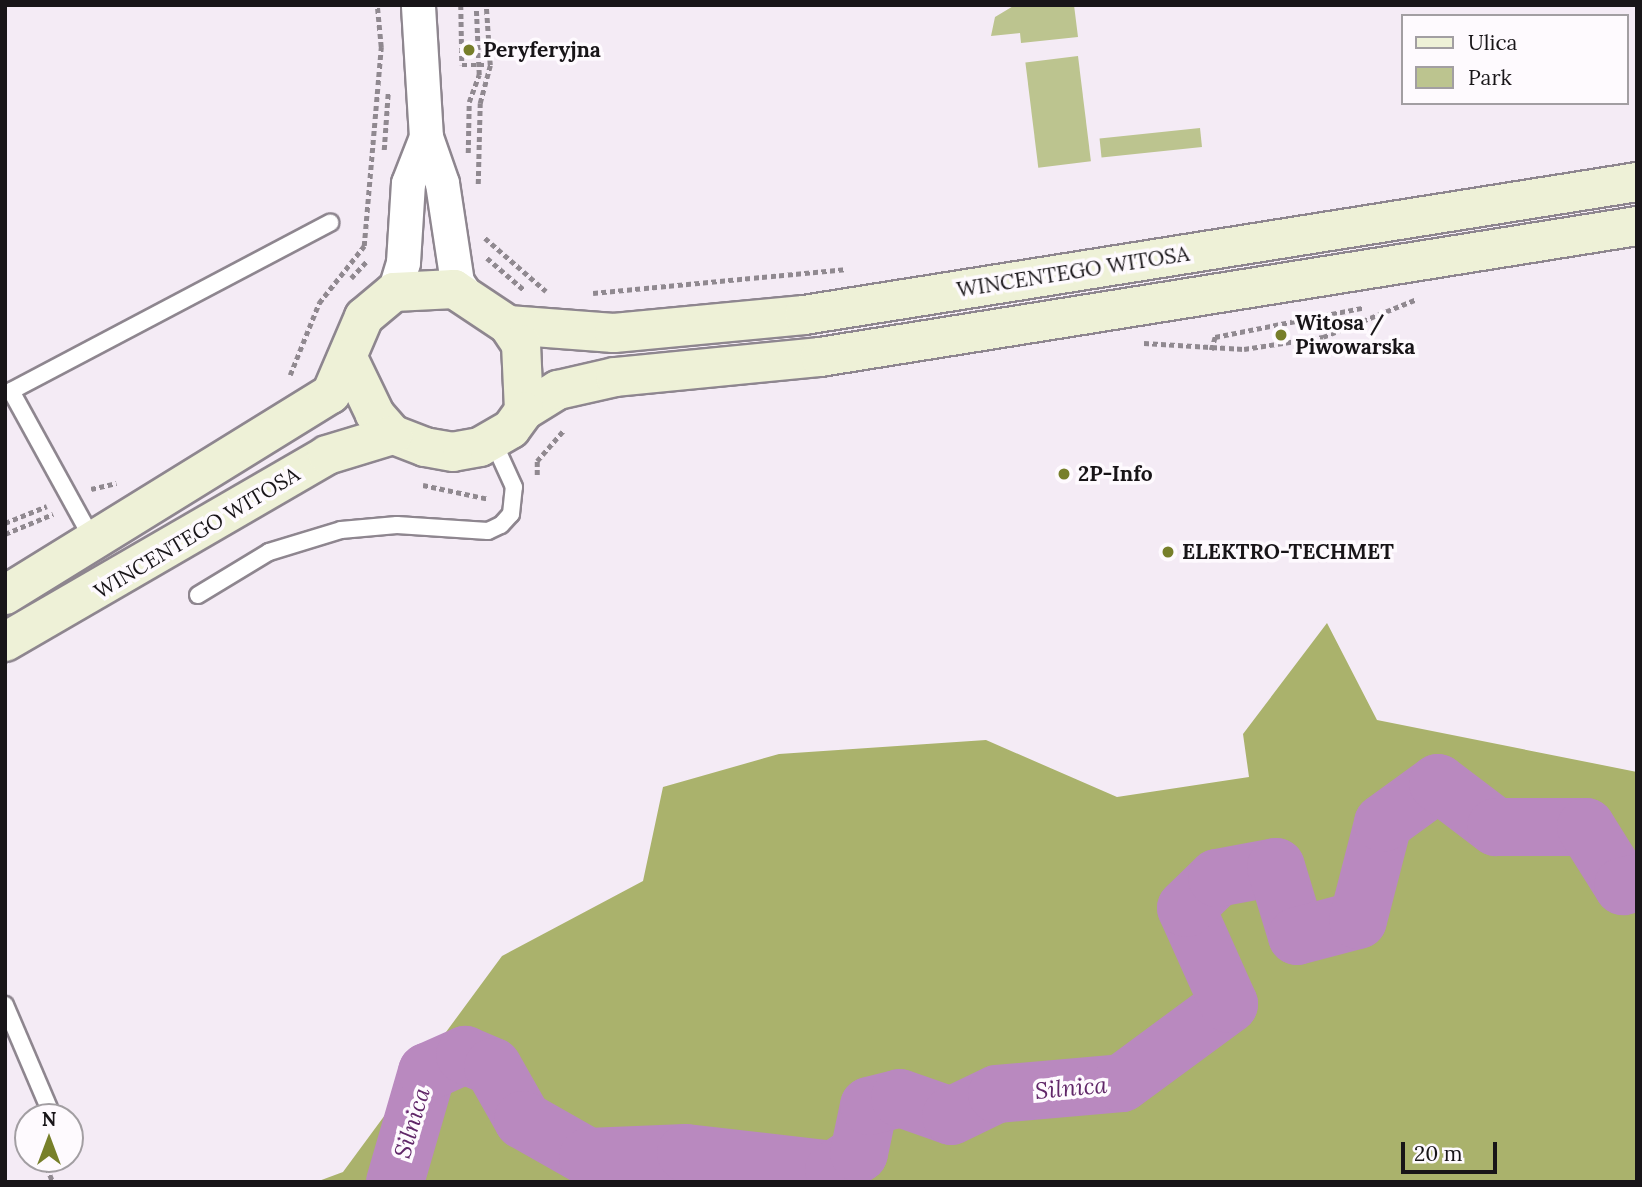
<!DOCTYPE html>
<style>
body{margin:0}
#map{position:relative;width:1642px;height:1187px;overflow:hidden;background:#f4ebf5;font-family:Lora,serif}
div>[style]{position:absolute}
.green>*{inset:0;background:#bcc48f;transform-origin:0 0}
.forest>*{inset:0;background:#aab26c}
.river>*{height:58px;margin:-29px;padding:0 29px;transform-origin:29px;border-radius:29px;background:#b989bf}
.path>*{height:4.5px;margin-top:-2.25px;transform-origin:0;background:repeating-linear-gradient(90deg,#908990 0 5px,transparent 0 8.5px)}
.roads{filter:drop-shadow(2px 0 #8e868f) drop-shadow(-2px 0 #8e868f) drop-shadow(0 2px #8e868f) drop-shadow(0 -2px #8e868f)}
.lane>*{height:16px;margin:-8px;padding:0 8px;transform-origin:8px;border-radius:8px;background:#fff}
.street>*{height:33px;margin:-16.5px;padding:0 16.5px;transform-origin:16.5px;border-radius:16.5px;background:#fff}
.secondary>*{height:38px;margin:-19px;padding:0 19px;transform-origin:19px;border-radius:19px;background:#eef1d7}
.dots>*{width:19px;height:19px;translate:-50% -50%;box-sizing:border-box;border:4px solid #fefafe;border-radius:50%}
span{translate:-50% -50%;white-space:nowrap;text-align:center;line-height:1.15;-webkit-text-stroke:7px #fefafe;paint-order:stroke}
.poi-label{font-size:21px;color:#181518;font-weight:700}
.left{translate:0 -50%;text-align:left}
.street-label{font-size:21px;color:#181518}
.water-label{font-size:23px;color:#602668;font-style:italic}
.frame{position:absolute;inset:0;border:7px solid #181518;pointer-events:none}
.legend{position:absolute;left:1401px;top:14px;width:228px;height:91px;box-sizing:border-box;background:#fefafe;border:2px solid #a29ea2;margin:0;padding:9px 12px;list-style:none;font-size:21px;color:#181518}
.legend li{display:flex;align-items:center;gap:14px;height:35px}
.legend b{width:35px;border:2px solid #a29ea2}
.north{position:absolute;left:14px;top:1103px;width:70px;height:70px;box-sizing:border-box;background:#fefafe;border:2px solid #a29ea2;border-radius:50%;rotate:0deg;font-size:19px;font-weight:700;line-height:28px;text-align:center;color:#181518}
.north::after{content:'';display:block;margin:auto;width:24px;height:32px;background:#777f2a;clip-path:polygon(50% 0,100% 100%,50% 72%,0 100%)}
.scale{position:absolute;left:1401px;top:1142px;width:96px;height:32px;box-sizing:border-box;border:4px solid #181518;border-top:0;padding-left:9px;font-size:21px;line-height:24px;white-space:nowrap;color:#181518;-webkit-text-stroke:5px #fefafe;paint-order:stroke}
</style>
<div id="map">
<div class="green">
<div style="clip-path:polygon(1015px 5px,1074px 5px,1078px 37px,1021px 43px,1020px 33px,991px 36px,995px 17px)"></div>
<div style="left:1078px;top:56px;width:106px;height:53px;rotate:83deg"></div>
<div style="left:1200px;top:128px;width:19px;height:101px;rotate:84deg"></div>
</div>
<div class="forest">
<div style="clip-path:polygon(1327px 623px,1377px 720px,1637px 772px,1637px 1182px,316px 1182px,343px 1172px,502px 956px,643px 881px,663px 787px,779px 754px,986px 740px,1117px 797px,1249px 777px,1243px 734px)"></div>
</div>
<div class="river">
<div style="left:395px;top:1182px;width:115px;rotate:-73.8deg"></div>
<div style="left:427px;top:1072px;width:42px;rotate:-24.1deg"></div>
<div style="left:465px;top:1055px;width:30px;rotate:23deg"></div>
<div style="left:493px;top:1067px;width:61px;rotate:60.5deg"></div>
<div style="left:523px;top:1120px;width:75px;rotate:29.6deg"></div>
<div style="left:588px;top:1157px;width:98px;rotate:-2.3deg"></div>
<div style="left:686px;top:1153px;width:149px;rotate:6.6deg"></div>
<div style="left:834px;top:1170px;width:30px;rotate:-34deg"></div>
<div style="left:859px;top:1153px;width:48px;rotate:-78deg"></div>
<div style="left:869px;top:1106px;width:32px;rotate:-14deg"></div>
<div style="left:900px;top:1098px;width:54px;rotate:19.4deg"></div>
<div style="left:951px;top:1116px;width:51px;rotate:-25.6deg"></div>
<div style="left:997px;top:1094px;width:125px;rotate:-5deg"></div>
<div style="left:1122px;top:1083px;width:133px;rotate:-36.4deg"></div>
<div style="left:1229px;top:1004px;width:105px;rotate:-114.1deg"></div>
<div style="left:1186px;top:908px;width:43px;rotate:-44.1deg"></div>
<div style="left:1217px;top:878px;width:60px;rotate:-10.6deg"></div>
<div style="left:1276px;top:867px;width:72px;rotate:73.1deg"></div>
<div style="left:1297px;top:936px;width:63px;rotate:-14.7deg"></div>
<div style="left:1358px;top:920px;width:100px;rotate:-75.5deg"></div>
<div style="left:1383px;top:823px;width:68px;rotate:-36deg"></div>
<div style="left:1438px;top:783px;width:73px;rotate:37.2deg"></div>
<div style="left:1496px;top:827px;width:90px"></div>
<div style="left:1586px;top:827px;width:70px;rotate:57.9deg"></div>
<div style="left:1623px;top:886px;width:14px;rotate:-12deg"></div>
</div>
<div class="path">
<div style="left:461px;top:5px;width:60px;rotate:89deg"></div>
<div style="left:462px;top:65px;width:28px"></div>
<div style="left:384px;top:150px;width:57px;rotate:-86deg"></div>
<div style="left:468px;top:153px;width:51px;rotate:-88.9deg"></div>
<div style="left:469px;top:102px;width:29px;rotate:-70deg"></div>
<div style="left:479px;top:75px;width:70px;rotate:-92.5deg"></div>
<div style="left:478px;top:184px;width:81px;rotate:-88.6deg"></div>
<div style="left:480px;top:103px;width:39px;rotate:-75deg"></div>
<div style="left:490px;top:65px;width:60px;rotate:-93.8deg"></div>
<div style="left:485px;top:238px;width:81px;rotate:41deg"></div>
<div style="left:487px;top:258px;width:48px;rotate:40.7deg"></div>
<div style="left:351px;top:278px;width:23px;rotate:-47deg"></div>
<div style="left:593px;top:293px;width:253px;rotate:-5.4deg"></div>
<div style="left:1144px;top:343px;width:100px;rotate:3.4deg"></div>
<div style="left:1244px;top:349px;width:80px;rotate:-8.6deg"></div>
<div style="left:1323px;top:337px;width:101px;rotate:-22deg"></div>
<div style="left:1211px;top:350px;width:14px;rotate:-73deg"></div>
<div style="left:1215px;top:337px;width:150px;rotate:-11.2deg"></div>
<div style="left:290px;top:375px;width:78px;rotate:-68.1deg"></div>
<div style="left:319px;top:303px;width:73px;rotate:-51.7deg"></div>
<div style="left:364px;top:246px;width:200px;rotate:-85.1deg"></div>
<div style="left:381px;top:47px;width:42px;rotate:-95.4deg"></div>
<div style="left:537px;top:475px;width:14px;rotate:-90deg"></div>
<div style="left:537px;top:461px;width:40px;rotate:-49deg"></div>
<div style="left:423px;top:485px;width:67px;rotate:12deg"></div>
<div style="left:91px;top:489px;width:26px;rotate:-13deg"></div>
<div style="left:5px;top:523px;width:45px;rotate:-22deg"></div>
<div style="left:5px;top:534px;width:52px;rotate:-22.6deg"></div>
<div style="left:44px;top:1159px;width:25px;rotate:69deg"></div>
</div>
<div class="roads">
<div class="lane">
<div style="left:93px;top:540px;width:170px;rotate:-118.8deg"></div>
<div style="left:11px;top:391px;width:361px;rotate:-27.8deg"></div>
<div style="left:198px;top:595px;width:83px;rotate:-31.2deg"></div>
<div style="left:269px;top:552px;width:75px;rotate:-17deg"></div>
<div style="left:341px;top:530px;width:56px;rotate:-5.1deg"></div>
<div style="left:397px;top:525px;width:91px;rotate:3.8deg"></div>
<div style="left:488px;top:531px;width:14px;rotate:-25deg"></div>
<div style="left:501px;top:525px;width:15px;rotate:-48deg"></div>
<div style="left:511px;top:514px;width:27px;rotate:-84deg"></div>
<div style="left:514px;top:487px;width:51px;rotate:-114.5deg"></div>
<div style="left:5px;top:1005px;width:112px;rotate:66.9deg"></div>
</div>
<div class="street">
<div style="left:426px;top:137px;width:49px;rotate:70.8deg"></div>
<div style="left:442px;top:183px;width:100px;rotate:81.4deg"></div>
<div style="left:457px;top:282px;width:16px;rotate:55deg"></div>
<div style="left:394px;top:292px;width:31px;rotate:-73deg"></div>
<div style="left:403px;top:262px;width:79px;rotate:-86.4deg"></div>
<div style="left:408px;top:183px;width:49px;rotate:-68.6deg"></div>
<div style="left:426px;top:137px;width:132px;rotate:-93.5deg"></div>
</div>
<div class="secondary">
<div style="left:508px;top:325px;width:106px;rotate:4.3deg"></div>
<div style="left:614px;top:333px;width:191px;rotate:-5.4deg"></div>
<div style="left:804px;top:315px;width:844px;rotate:-9.07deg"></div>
<div style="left:524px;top:411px;width:40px;rotate:-32deg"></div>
<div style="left:558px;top:390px;width:58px;rotate:-12.8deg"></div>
<div style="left:615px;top:377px;width:206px;rotate:-5.6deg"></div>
<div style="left:820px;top:357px;width:827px;rotate:-9.11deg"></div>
<div style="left:5px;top:595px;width:383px;rotate:-31.7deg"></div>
<div style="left:331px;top:394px;width:84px;rotate:-66.8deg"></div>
<div style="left:364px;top:317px;width:39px;rotate:-40deg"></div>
<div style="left:394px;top:292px;width:60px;rotate:-2.9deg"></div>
<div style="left:454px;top:289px;width:65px;rotate:33.7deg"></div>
<div style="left:508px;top:325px;width:23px;rotate:56deg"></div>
<div style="left:521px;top:344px;width:67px;rotate:87.4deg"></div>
<div style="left:524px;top:411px;width:22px;rotate:126deg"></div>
<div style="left:511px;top:429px;width:36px;rotate:150deg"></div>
<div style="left:480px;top:447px;width:27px;rotate:170deg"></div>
<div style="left:453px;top:452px;width:28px;rotate:-170deg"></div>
<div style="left:425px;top:447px;width:34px;rotate:-159deg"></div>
<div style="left:393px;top:435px;width:28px;rotate:-131deg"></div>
<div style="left:375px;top:414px;width:62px;rotate:-115.7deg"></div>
<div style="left:5px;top:642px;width:372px;rotate:-30.1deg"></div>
<div style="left:327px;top:455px;width:69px;rotate:-16.9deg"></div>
</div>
</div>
<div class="dots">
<div style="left:469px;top:50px;background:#777f2a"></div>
<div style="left:1281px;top:335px;background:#777f2a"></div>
<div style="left:1064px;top:474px;background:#777f2a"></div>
<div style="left:1168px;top:552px;background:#777f2a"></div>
</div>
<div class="poi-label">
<span class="left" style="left:483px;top:50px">Peryferyjna</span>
<span class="left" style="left:1295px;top:335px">Witosa /<br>Piwowarska</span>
<span class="left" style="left:1078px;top:474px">2P-Info</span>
<span class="left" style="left:1182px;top:552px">ELEKTRO-TECHMET</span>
</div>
<div class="street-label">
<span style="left:1073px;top:272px;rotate:-9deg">WINCENTEGO WITOSA</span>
<span style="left:197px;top:533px;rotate:-31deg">WINCENTEGO WITOSA</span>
</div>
<div class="water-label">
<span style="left:1071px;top:1088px;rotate:-5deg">Silnica</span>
<span style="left:412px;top:1123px;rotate:-73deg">Silnica</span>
</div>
<div class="frame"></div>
<ul class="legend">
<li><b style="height:9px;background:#eef1d7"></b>Ulica</li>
<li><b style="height:19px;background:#bcc48f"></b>Park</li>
</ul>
<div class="north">N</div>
<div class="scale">20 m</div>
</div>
